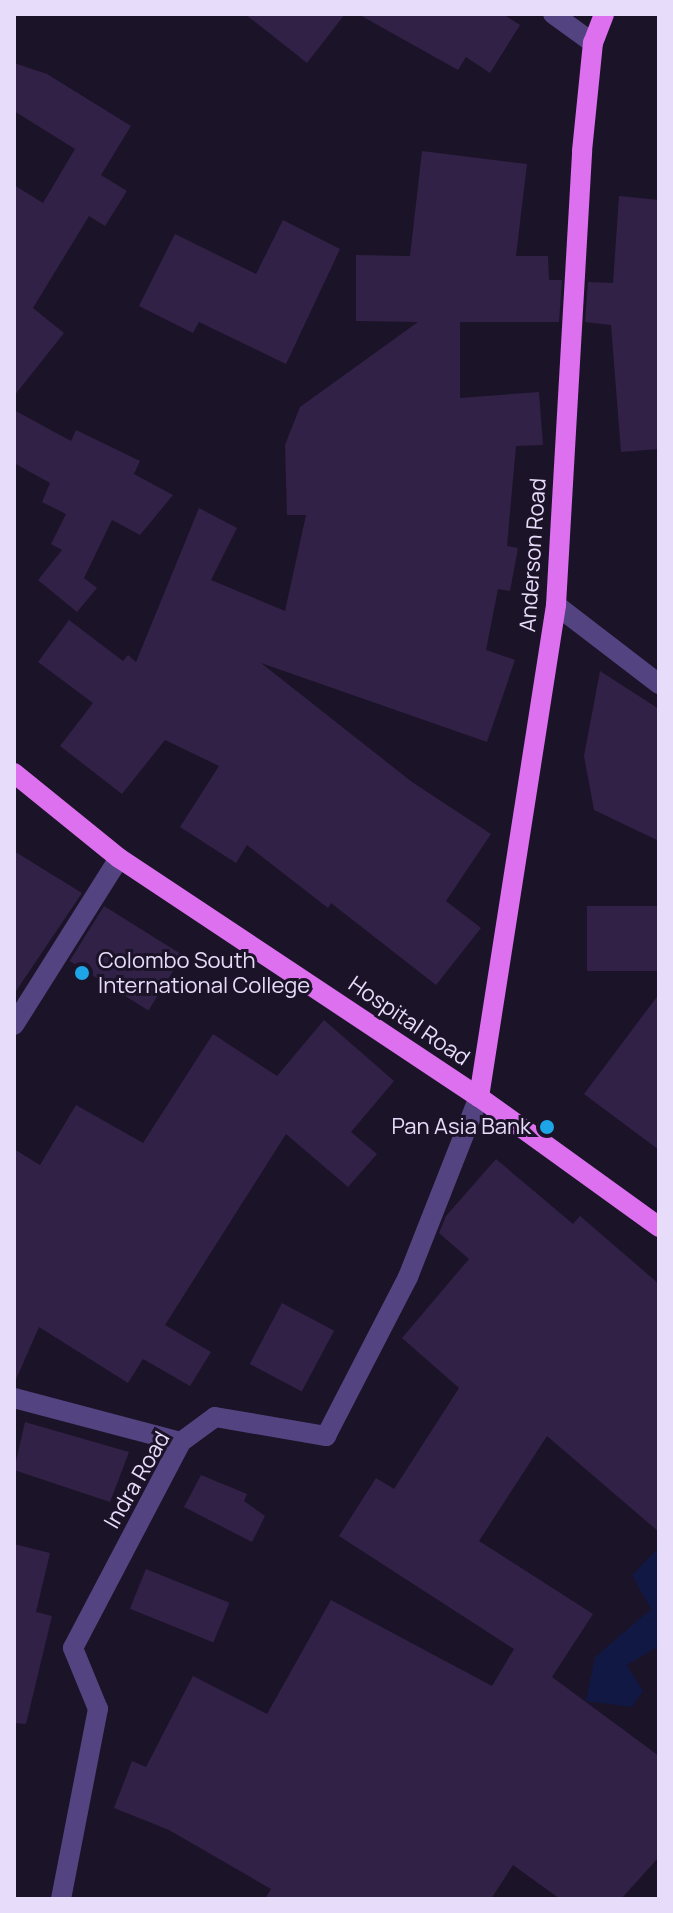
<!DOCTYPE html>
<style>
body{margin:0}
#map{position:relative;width:673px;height:1913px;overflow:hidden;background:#1b1327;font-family:Manrope,sans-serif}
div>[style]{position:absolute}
.water>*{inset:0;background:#111843}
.building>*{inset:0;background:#312146;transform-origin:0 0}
.minor>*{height:20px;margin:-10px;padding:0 10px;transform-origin:10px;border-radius:10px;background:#544381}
.major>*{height:20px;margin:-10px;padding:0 10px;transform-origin:10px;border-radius:10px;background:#dc70ef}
.dots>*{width:22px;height:22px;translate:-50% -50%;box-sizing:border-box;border:4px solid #1b1327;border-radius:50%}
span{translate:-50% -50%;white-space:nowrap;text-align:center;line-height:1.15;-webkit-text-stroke:6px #1b1327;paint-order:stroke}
.street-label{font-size:22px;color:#e7ddfb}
.poi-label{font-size:22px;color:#e7ddfb}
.left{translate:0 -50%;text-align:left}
.right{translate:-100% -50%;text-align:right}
.frame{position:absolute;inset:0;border:16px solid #e7ddfb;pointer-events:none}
</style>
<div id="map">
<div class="water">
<div style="clip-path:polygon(659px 1547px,659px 1646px,627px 1665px,643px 1691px,632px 1707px,586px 1701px,595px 1657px,651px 1609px,632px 1575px)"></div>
</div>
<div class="building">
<div style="clip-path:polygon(245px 14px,345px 14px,307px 63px)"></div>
<div style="clip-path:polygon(358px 14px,503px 14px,520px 25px,490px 73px,466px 57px,458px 70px)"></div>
<div style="clip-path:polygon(14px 63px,47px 74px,131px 126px,101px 175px,127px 191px,105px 226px,89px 216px,33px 308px,64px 333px,14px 396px,14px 185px,43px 203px,75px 149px,14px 111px)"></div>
<div style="clip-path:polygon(422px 151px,527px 164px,516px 256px,548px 256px,549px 280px,562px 280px,559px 322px,460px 322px,460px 398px,539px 392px,543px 445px,516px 446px,507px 546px,518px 548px,510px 591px,498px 589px,486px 650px,515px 660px,487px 742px,261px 663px,412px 782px,491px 834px,446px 901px,481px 928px,436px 985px,331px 903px,328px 908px,247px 845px,236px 863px,180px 827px,219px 766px,165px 740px,122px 794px,60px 746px,93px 703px,38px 662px,69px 620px,123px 661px,128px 655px,136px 662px,199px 508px,237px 528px,211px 580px,285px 611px,306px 515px,287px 515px,285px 445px,300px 407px,418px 322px,356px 321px,356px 255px,410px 256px)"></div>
<div style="clip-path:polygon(619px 196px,659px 200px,659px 449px,621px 452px,611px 325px,585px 322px,588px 282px,613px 283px)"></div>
<div style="clip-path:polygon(283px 220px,340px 249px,286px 364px,199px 322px,193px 333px,139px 306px,175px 234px,256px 274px)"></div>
<div style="clip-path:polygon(14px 410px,71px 441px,76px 430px,140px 461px,134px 474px,173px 495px,140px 535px,112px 520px,84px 578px,97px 588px,77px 612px,38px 580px,62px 550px,51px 544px,66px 514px,42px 502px,50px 483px,14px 463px)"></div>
<div style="clip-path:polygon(600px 671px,659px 709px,659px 841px,594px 810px,584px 756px)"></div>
<div style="clip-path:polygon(14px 851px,82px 893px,14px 994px)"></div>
<div style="left:104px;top:906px;width:93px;height:65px;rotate:32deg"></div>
<div style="left:659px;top:906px;width:65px;height:72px;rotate:90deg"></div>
<div style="clip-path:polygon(659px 994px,659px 1150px,584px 1094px)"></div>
<div style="clip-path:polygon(324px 1020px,394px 1081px,351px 1132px,377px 1154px,348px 1187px,286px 1134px,165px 1325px,211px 1352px,190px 1386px,143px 1359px,128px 1383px,39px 1327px,14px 1384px,14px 1149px,40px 1165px,76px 1105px,143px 1143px,213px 1034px,277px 1076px)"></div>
<div style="clip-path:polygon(496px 1159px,573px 1224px,580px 1216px,659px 1284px,659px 1532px,547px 1436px,479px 1541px,593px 1614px,552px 1677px,659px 1756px,659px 1857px,621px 1899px,560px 1899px,513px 1865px,491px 1899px,265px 1899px,271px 1889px,169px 1830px,114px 1808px,132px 1761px,146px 1767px,193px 1676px,267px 1714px,331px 1600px,492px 1686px,514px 1649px,339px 1536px,376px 1478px,394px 1489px,459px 1388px,402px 1338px,469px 1259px,439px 1233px,446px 1216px)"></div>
<div style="left:282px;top:1303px;width:59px;height:69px;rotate:28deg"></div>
<div style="clip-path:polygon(25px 1422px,129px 1452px,110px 1502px,14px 1470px)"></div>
<div style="clip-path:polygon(201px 1475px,247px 1494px,244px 1501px,265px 1516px,252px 1542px,184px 1507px)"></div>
<div style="clip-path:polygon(14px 1544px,50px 1553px,36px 1612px,52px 1616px,26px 1724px,14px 1723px)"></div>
<div style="left:146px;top:1569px;width:90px;height:43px;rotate:22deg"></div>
</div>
<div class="minor">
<div style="left:553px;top:14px;width:49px;rotate:35.9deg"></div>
<div style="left:556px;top:605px;width:130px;rotate:37.5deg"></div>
<div style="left:14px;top:1025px;width:197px;rotate:-57.8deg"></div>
<div style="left:14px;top:1398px;width:173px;rotate:14.8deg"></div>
<div style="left:61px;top:1899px;width:194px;rotate:-79deg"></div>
<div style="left:98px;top:1709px;width:66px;rotate:-112.3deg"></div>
<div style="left:73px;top:1648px;width:233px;rotate:-62.3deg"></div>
<div style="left:181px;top:1442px;width:42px;rotate:-36.3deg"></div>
<div style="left:215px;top:1417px;width:113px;rotate:9.7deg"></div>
<div style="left:326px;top:1436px;width:179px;rotate:-62.7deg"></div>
<div style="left:408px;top:1277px;width:193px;rotate:-68.5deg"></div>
</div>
<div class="major">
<div style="left:14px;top:773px;width:135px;rotate:39deg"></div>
<div style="left:119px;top:858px;width:432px;rotate:33.6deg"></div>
<div style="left:479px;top:1097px;width:222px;rotate:35.8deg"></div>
<div style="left:479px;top:1097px;width:498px;rotate:-81.1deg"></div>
<div style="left:556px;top:605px;width:455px;rotate:-86.7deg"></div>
<div style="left:582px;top:151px;width:109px;rotate:-84.2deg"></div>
<div style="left:593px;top:43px;width:31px;rotate:-69deg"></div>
</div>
<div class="dots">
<div style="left:82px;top:973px;background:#1ea5e7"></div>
<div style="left:547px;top:1127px;background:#1ea5e7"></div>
</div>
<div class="street-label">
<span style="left:533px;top:555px;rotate:-86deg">Anderson Road</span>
<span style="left:409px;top:1021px;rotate:34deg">Hospital Road</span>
<span style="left:137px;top:1480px;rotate:-60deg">Indra Road</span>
</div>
<div class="poi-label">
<span class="left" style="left:98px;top:973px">Colombo South<br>International College</span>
<span class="right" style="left:531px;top:1127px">Pan Asia Bank</span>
</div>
<div class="frame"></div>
</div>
